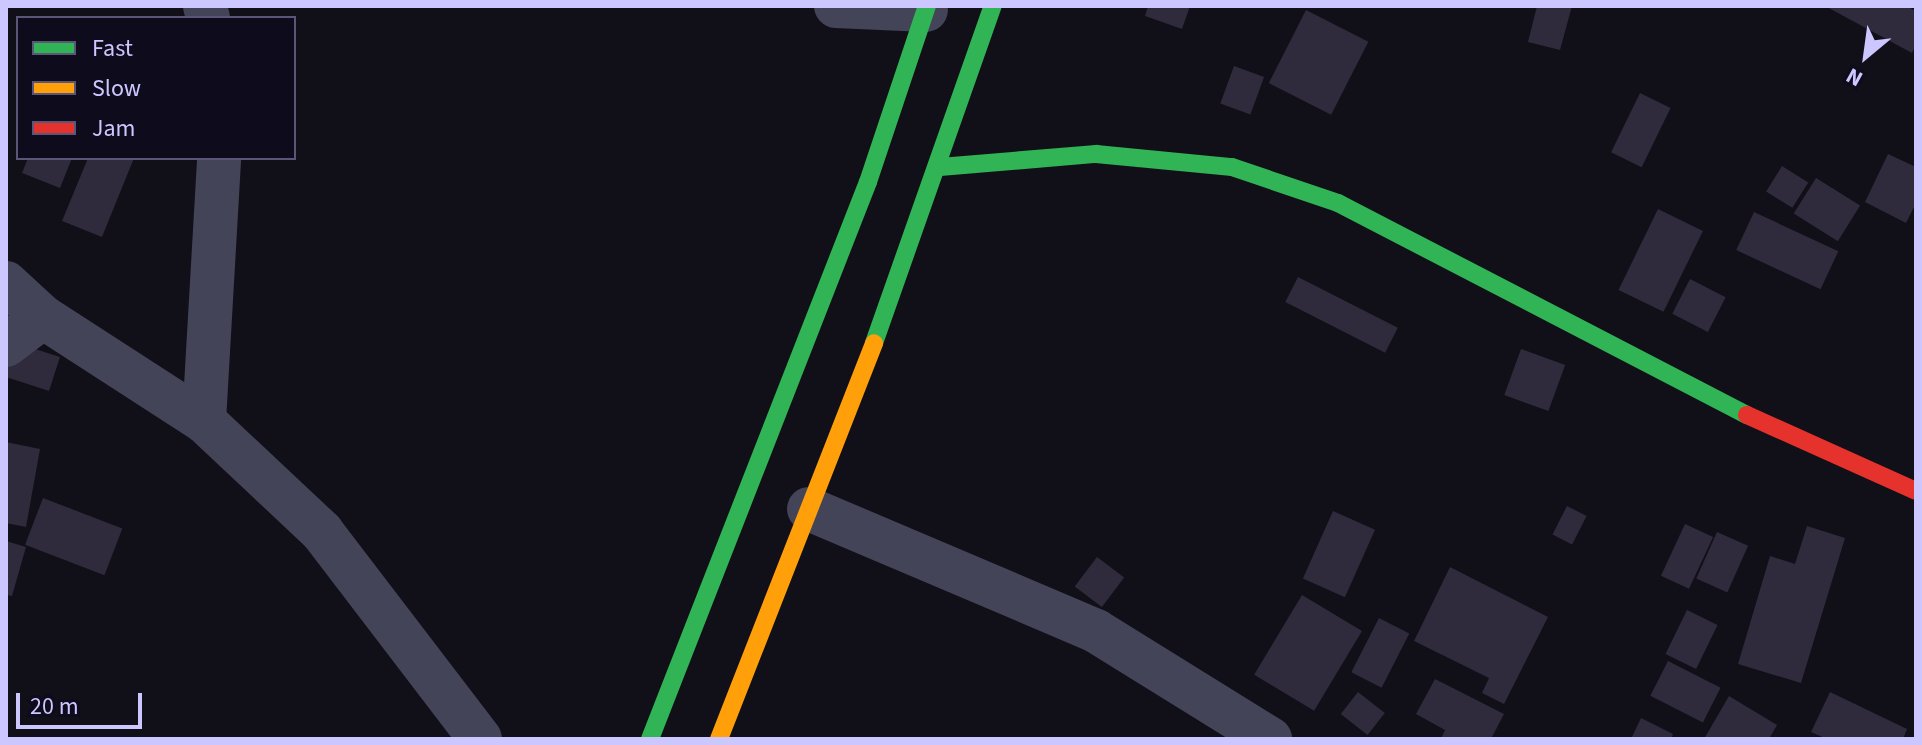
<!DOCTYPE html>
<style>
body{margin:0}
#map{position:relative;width:1922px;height:745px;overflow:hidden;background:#110f18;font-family:"Source Sans 3",sans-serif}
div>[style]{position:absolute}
.building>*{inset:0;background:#2f2b3c;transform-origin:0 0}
.street>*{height:44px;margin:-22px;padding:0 22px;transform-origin:22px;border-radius:22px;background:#444459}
.fast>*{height:18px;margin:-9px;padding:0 9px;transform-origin:9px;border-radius:9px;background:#30b455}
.slow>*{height:18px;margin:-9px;padding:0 9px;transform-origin:9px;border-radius:9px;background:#ff9f0a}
.jam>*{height:18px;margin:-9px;padding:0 9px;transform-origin:9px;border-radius:9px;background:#e5322d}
span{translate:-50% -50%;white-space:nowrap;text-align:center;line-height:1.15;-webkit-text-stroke:7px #0e0b1c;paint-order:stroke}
.frame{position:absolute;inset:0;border:8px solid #cdc7ff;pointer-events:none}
.legend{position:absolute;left:16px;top:16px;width:280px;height:144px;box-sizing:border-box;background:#0e0b1c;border:2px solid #5a5677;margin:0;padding:10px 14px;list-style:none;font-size:24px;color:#cdc7ff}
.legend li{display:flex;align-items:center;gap:16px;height:40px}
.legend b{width:40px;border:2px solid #5a5677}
.north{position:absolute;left:1826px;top:16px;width:80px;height:80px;-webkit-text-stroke:6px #0e0b1c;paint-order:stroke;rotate:209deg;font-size:22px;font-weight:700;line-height:32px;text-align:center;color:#cdc7ff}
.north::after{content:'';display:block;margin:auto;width:28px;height:36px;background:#cdc7ff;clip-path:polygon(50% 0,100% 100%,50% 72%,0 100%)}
.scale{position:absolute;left:16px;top:693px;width:126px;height:36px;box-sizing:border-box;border:4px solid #cdc7ff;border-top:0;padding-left:10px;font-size:24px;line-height:28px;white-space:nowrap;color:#cdc7ff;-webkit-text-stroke:6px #0e0b1c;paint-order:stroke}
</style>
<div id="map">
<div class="building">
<div style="clip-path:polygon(1148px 6px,1190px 6px,1182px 29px,1145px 16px)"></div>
<div style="clip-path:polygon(1537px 6px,1572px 6px,1560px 50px,1528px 42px)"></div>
<div style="clip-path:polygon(1825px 6px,1906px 6px,1916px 11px,1916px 45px,1912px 53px)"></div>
<div style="left:1306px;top:10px;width:70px;height:82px;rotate:27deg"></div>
<div style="left:1234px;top:66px;width:32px;height:40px;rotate:20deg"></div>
<div style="left:1640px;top:93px;width:34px;height:66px;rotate:26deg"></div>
<div style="clip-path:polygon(1888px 154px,1916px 167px,1916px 203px,1906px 223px,1865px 202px)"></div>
<div style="clip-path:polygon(28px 158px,72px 158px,60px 188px,22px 173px)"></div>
<div style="clip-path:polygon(88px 158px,134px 158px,102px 237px,62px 221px)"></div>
<div style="left:1782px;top:166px;width:31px;height:30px;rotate:32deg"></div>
<div style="left:1816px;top:178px;width:52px;height:42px;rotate:32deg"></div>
<div style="left:1658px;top:209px;width:50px;height:90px;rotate:26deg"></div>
<div style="left:1754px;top:212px;width:93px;height:42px;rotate:25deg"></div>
<div style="left:1298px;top:277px;width:112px;height:28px;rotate:27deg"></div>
<div style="left:1690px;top:279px;width:40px;height:39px;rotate:27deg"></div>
<div style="clip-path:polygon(10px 341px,60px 357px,49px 391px,6px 377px)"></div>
<div style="left:1521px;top:349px;width:47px;height:49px;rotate:20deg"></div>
<div style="clip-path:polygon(6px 442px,40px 449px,26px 527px,6px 523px)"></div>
<div style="left:43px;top:498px;width:85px;height:50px;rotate:21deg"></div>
<div style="left:1567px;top:506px;width:22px;height:32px;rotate:27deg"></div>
<div style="left:1333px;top:511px;width:46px;height:74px;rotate:24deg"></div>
<div style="left:1685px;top:524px;width:31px;height:57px;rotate:25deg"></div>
<div style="clip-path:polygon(1807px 526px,1845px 538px,1801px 683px,1738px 664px,1770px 556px,1795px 564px)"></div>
<div style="left:1717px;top:532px;width:34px;height:51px;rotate:24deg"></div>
<div style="clip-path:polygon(6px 541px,26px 547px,12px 596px,6px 595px)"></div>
<div style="left:1097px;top:557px;width:34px;height:37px;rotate:37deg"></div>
<div style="clip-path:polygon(1450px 567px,1548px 617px,1504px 704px,1482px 693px,1489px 678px,1414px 641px)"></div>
<div style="left:1302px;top:595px;width:70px;height:93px;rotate:31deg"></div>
<div style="left:1687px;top:610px;width:34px;height:49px;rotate:26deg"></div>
<div style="left:1379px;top:618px;width:34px;height:61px;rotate:27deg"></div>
<div style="left:1668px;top:661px;width:59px;height:39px;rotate:27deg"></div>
<div style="clip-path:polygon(1435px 679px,1504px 714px,1491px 739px,1441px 739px,1445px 730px,1416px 714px)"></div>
<div style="left:1358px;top:692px;width:34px;height:28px;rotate:38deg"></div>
<div style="clip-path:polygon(1830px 692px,1907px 729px,1903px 739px,1827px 739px,1811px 732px)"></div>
<div style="clip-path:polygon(1729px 696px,1777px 725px,1769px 739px,1704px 739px)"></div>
<div style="clip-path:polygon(1641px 718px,1673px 734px,1671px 739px,1631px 739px)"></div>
</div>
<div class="street">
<div style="left:205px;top:6px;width:12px;rotate:76deg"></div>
<div style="left:836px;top:6px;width:90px;rotate:2.5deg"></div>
<div style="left:6px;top:283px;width:50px;rotate:42.6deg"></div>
<div style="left:43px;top:317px;width:192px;rotate:32.9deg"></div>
<div style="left:204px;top:421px;width:162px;rotate:43.2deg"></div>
<div style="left:322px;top:532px;width:260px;rotate:52.6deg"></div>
<div style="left:6px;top:345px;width:46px;rotate:-37.1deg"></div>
<div style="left:204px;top:421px;width:263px;rotate:-86.7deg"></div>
<div style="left:809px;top:509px;width:312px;rotate:23deg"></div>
<div style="left:1096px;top:631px;width:205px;rotate:31.8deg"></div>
</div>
<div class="fast">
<div style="left:940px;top:167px;width:157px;rotate:-4.8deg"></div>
<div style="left:1096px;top:154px;width:137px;rotate:5.5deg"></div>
<div style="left:1232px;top:167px;width:112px;rotate:18.8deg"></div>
<div style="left:1338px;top:203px;width:461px;rotate:27.4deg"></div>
<div style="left:874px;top:343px;width:357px;rotate:-70.6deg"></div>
<div style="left:650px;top:739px;width:598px;rotate:-68.63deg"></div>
<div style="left:868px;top:182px;width:186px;rotate:-71.5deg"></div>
</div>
<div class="slow">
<div style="left:719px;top:739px;width:425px;rotate:-68.6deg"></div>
</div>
<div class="jam">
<div style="left:1747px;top:415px;width:185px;rotate:24.2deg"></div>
</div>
<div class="frame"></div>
<ul class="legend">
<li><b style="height:10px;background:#30b455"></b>Fast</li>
<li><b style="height:10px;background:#ff9f0a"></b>Slow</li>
<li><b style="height:10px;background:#e5322d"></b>Jam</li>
</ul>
<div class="north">N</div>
<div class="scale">20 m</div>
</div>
